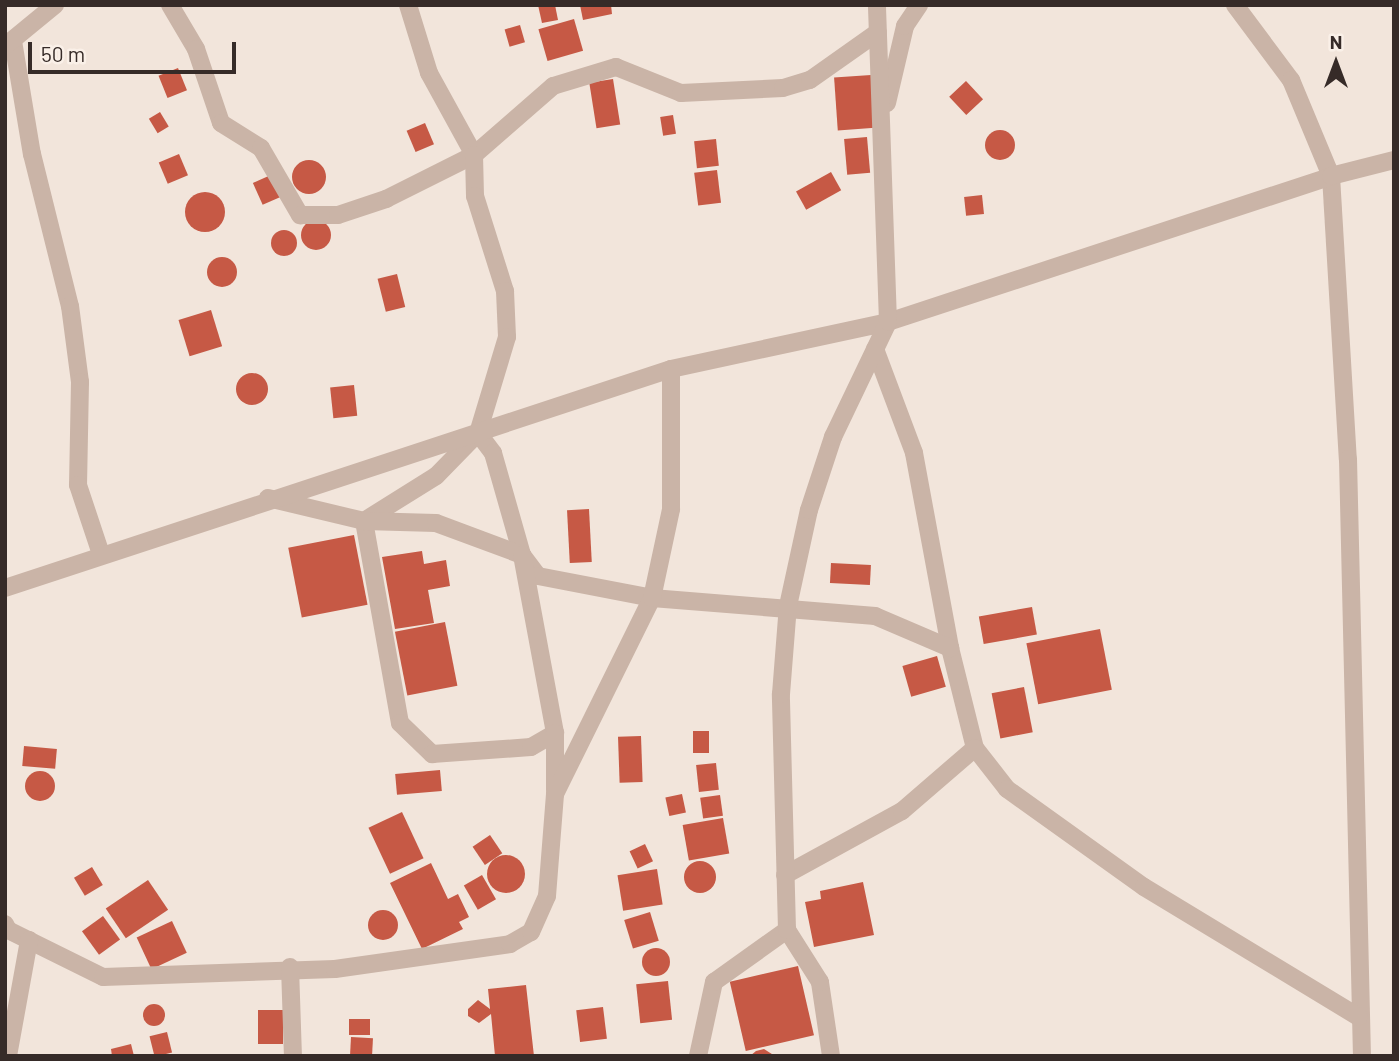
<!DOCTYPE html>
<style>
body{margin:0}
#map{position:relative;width:1399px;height:1061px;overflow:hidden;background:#f2e5db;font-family:Barlow,sans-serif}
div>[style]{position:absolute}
.building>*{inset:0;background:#c65945;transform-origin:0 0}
.round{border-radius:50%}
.minor>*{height:18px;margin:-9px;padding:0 9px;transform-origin:9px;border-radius:9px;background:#cab4a7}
span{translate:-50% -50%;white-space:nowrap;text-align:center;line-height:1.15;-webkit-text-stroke:7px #faf0e8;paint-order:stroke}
.frame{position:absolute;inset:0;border:7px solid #362b28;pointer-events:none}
.north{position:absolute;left:1301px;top:28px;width:70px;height:70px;-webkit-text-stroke:5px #faf0e8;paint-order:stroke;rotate:0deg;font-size:19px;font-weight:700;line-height:28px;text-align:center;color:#362b28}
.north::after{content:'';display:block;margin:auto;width:24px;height:32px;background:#362b28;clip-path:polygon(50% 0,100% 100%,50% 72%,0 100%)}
.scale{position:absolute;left:28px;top:42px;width:208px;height:32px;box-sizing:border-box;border:4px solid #362b28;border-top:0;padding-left:9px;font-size:21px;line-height:24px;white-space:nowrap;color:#362b28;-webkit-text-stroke:5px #faf0e8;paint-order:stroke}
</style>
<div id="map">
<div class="building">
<div style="clip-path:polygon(538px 5px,555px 5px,558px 20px,542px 23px)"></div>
<div style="clip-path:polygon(580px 5px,611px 5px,612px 14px,583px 20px)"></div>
<div style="left:574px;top:19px;width:33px;height:37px;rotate:74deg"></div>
<div style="left:520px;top:25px;width:18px;height:16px;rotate:74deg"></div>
<div style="left:178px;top:68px;width:24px;height:21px;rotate:68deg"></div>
<div style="left:871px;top:75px;width:53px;height:37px;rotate:86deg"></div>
<div style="left:613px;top:79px;width:46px;height:24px;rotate:81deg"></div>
<div style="left:966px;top:81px;width:25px;height:23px;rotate:47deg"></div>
<div style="left:160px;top:112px;width:17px;height:13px;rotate:59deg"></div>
<div style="left:673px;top:115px;width:19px;height:13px;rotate:81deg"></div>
<div style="left:425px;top:123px;width:23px;height:20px;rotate:67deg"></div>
<div class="round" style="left:985px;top:130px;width:30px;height:30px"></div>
<div style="left:867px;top:137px;width:36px;height:23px;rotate:85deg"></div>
<div style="left:716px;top:139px;width:27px;height:22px;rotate:84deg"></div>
<div style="left:179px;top:154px;width:23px;height:22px;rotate:67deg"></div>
<div class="round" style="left:292px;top:160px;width:34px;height:34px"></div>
<div style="left:717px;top:170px;width:33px;height:23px;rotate:83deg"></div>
<div style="left:831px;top:172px;width:21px;height:40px;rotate:61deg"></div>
<div style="left:273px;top:174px;width:24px;height:22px;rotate:66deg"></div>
<div class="round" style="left:185px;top:192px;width:40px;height:40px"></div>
<div style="left:982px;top:195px;width:19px;height:18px;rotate:84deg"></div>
<div class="round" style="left:301px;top:220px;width:30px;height:30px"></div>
<div class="round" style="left:271px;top:230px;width:26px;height:26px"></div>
<div class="round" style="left:207px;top:257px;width:30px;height:30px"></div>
<div style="left:397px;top:274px;width:34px;height:20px;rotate:76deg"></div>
<div style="left:211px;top:310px;width:38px;height:34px;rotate:73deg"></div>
<div class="round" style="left:236px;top:373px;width:32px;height:32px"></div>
<div style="left:354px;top:385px;width:31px;height:24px;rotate:84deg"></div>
<div style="left:589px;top:509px;width:53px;height:22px;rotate:87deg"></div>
<div style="left:354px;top:535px;width:71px;height:67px;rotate:79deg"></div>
<div style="clip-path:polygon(422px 551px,424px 564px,446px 560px,450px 586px,428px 590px,434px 623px,395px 629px,382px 557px)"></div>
<div style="left:831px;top:563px;width:40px;height:20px;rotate:3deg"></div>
<div style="left:1032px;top:607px;width:28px;height:54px;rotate:80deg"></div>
<div style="left:445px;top:622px;width:65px;height:51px;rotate:79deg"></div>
<div style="left:1100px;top:629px;width:62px;height:75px;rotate:79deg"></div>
<div style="left:937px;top:656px;width:32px;height:36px;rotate:74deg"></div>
<div style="left:1024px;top:687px;width:46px;height:33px;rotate:79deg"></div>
<div style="left:709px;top:731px;width:22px;height:16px;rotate:90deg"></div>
<div style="left:641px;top:736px;width:46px;height:23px;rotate:88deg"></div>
<div style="left:24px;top:746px;width:33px;height:20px;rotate:5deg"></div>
<div style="left:716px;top:763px;width:27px;height:20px;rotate:84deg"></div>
<div style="left:440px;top:770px;width:21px;height:45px;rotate:85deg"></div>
<div class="round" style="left:25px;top:771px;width:30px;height:30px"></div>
<div style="left:682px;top:794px;width:19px;height:17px;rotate:78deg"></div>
<div style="left:720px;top:795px;width:21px;height:20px;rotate:82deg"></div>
<div style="left:402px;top:812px;width:51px;height:37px;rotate:65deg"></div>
<div style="left:723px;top:818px;width:36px;height:41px;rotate:80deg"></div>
<div style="left:490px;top:835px;width:22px;height:21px;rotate:56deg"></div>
<div style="left:645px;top:844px;width:19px;height:17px;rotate:65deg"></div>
<div class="round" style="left:487px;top:855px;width:38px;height:38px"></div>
<div class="round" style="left:684px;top:861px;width:32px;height:32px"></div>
<div style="clip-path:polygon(431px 863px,448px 899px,458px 894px,469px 917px,459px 922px,463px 929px,422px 949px,390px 883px)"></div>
<div style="left:92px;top:867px;width:21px;height:21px;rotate:59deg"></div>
<div style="left:657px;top:869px;width:36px;height:40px;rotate:81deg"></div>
<div style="left:482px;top:875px;width:28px;height:21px;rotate:60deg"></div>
<div style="left:148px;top:880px;width:36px;height:51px;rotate:56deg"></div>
<div style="clip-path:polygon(863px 882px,874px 935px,814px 947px,805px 902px,821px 899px,820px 891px)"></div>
<div class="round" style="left:368px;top:910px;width:30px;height:30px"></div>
<div style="left:650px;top:912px;width:30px;height:27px;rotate:73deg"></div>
<div style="left:103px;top:916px;width:29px;height:26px;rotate:54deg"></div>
<div style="left:172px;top:921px;width:35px;height:39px;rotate:65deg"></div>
<div class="round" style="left:642px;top:948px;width:28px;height:28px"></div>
<div style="left:798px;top:966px;width:71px;height:70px;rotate:77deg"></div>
<div style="left:668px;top:981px;width:39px;height:32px;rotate:84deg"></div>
<div style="clip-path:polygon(526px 985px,534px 1056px,495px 1056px,491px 1014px,479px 1023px,468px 1016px,468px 1009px,478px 1000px,490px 1009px,488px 989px)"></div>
<div class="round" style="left:143px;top:1004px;width:22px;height:22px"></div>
<div style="left:603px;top:1007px;width:32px;height:27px;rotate:83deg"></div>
<div style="left:258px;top:1010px;width:25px;height:34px"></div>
<div style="left:349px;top:1019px;width:21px;height:16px"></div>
<div style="left:167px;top:1032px;width:21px;height:18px;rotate:76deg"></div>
<div style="left:351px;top:1037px;width:22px;height:19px;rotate:3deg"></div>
<div style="clip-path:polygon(131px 1044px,134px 1056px,112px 1056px,111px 1049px)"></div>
<div style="clip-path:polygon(764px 1049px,775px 1056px,750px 1056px,756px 1051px)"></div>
</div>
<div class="minor">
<div style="left:170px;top:5px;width:51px;rotate:59.4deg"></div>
<div style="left:196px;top:49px;width:78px;rotate:71.3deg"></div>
<div style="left:221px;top:123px;width:47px;rotate:32deg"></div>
<div style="left:261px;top:148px;width:78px;rotate:59.8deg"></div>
<div style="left:300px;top:215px;width:38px"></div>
<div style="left:338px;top:215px;width:51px;rotate:-18.4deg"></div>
<div style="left:386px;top:199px;width:98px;rotate:-26.6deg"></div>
<div style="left:474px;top:155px;width:105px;rotate:-41.1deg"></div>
<div style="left:553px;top:86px;width:66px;rotate:-16.8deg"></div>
<div style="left:616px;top:67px;width:70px;rotate:21.8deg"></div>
<div style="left:681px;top:93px;width:102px;rotate:-2.8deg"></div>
<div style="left:783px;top:88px;width:28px;rotate:-17deg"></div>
<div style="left:810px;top:80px;width:83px;rotate:-35.2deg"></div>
<div style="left:408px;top:5px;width:71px;rotate:72.8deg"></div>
<div style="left:429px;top:73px;width:94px;rotate:61.2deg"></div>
<div style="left:474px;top:155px;width:41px;rotate:88.6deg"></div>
<div style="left:475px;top:196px;width:100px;rotate:72.5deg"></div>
<div style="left:505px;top:291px;width:46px;rotate:87.5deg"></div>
<div style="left:507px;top:337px;width:100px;rotate:106.8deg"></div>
<div style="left:478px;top:433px;width:60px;rotate:134.3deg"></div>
<div style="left:436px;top:476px;width:85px;rotate:148deg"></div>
<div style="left:364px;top:521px;width:205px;rotate:79.9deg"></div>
<div style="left:400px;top:723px;width:45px;rotate:44.1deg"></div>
<div style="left:432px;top:754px;width:99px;rotate:-4deg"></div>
<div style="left:531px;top:747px;width:28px;rotate:-30deg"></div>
<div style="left:1235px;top:5px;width:94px;rotate:53.3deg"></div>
<div style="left:1291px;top:80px;width:104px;rotate:67.4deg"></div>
<div style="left:1331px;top:176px;width:284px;rotate:86.6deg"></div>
<div style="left:1348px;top:459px;width:597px;rotate:88.66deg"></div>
<div style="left:13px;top:41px;width:115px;rotate:80.5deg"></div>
<div style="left:32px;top:154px;width:157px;rotate:76deg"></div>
<div style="left:70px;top:306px;width:77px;rotate:82.5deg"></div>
<div style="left:80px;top:382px;width:103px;rotate:91.1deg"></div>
<div style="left:78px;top:485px;width:73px;rotate:71.6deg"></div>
<div style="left:5px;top:46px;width:65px;rotate:-39.4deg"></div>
<div style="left:887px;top:103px;width:79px;rotate:-76.8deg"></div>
<div style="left:905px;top:26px;width:25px;rotate:-56deg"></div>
<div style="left:875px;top:349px;width:111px;rotate:69.4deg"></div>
<div style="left:914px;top:453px;width:198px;rotate:79.5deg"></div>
<div style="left:950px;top:648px;width:103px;rotate:76deg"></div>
<div style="left:975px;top:748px;width:52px;rotate:52deg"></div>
<div style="left:1007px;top:789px;width:168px;rotate:35.6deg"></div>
<div style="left:1144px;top:887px;width:251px;rotate:31.2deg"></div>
<div style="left:478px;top:433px;width:25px;rotate:53deg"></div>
<div style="left:493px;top:453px;width:106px;rotate:74.1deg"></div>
<div style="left:522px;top:555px;width:26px;rotate:53deg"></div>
<div style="left:538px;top:576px;width:116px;rotate:10.9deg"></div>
<div style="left:652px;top:598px;width:224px;rotate:4.6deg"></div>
<div style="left:875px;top:616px;width:82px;rotate:23.1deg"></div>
<div style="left:268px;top:498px;width:99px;rotate:13.5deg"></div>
<div style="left:364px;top:521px;width:72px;rotate:1.6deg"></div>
<div style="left:436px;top:523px;width:92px;rotate:20.4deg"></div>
<div style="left:522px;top:555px;width:181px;rotate:79.5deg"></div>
<div style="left:555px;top:733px;width:57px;rotate:90deg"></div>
<div style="left:5px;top:588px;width:701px;rotate:-18.2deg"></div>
<div style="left:671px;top:369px;width:222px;rotate:-12.2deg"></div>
<div style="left:888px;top:322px;width:466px;rotate:-18.2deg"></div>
<div style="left:1331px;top:176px;width:65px;rotate:-14.3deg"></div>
<div style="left:785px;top:875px;width:133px;rotate:-28.7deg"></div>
<div style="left:902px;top:811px;width:96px;rotate:-40.8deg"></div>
<div style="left:5px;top:924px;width:7px;rotate:63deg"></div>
<div style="left:8px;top:930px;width:106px;rotate:26.3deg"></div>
<div style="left:103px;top:977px;width:232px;rotate:-2deg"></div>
<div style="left:335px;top:969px;width:177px;rotate:-8.1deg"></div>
<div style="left:510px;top:944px;width:24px;rotate:-30deg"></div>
<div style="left:531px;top:932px;width:39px;rotate:-66deg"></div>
<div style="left:547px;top:896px;width:102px;rotate:-85.5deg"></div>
<div style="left:555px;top:794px;width:219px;rotate:-63.7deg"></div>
<div style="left:652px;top:598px;width:91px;rotate:-77.9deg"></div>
<div style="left:671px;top:509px;width:140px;rotate:-90deg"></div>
<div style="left:290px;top:967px;width:89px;rotate:88.1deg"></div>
<div style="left:8px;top:1056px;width:118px;rotate:-79.7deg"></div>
<div style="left:698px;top:1056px;width:76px;rotate:-77.8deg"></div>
<div style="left:714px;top:982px;width:90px;rotate:-35.5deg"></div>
<div style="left:831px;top:1056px;width:75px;rotate:-98.5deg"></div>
<div style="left:820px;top:982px;width:62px;rotate:-122.4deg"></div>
<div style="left:787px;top:930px;width:236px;rotate:-91.5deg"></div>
<div style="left:781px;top:694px;width:88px;rotate:-85.5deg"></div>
<div style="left:788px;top:606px;width:98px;rotate:-77.7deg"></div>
<div style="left:809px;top:510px;width:77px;rotate:-71.8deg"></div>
<div style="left:833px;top:437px;width:127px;rotate:-64.4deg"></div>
<div style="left:888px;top:322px;width:317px;rotate:-92deg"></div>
</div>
<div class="frame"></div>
<div class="north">N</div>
<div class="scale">50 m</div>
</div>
